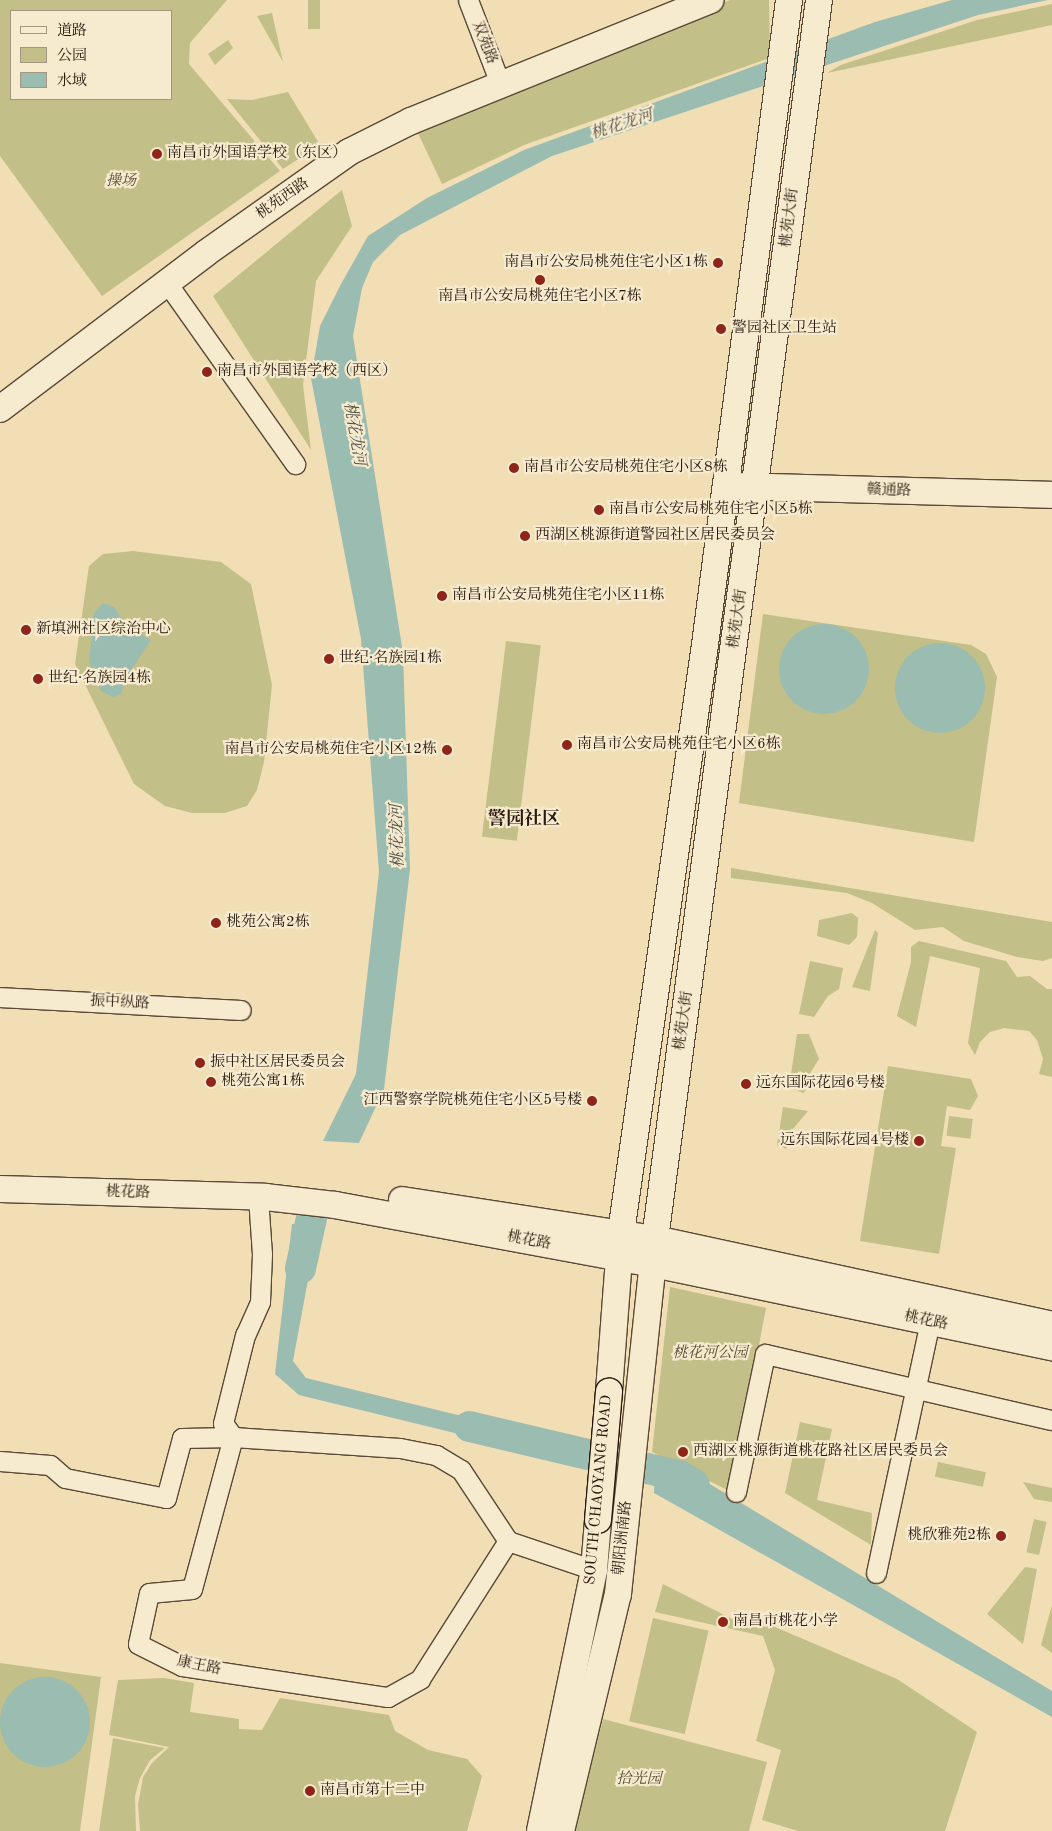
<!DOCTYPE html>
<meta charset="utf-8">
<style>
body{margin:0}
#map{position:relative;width:1052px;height:1831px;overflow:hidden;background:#f1deb5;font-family:"Old Standard TT","Noto Serif SC",serif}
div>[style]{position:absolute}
.green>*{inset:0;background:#c2bf88;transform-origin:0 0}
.water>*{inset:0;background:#9bbcb0}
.round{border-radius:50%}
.river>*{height:31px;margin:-15.5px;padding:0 15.5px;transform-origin:15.5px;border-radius:15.5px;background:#9bbcb0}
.roads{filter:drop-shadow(1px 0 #5a4936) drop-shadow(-1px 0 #5a4936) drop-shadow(0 1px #5a4936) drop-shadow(0 -1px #5a4936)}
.street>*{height:19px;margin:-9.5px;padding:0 9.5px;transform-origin:9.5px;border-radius:9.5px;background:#f6eacf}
.secondary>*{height:26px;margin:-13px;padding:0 13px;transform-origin:13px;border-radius:13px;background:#f6eacf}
.bridges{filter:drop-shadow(1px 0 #28170b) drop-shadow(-1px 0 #28170b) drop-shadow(0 1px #28170b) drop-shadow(0 -1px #28170b)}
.secondary-bridge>*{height:26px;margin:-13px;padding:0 13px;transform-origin:13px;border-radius:13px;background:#f6eacf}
.dots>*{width:14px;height:14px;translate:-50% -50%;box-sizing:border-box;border:2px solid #f6eacf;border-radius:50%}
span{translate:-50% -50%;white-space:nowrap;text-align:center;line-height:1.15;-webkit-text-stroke:4.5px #f6eacf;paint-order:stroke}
.street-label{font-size:15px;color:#28170b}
.poi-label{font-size:15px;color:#28170b}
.left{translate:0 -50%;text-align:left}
.right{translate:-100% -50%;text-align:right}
.park-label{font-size:15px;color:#564930;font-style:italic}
.water-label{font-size:16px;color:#505145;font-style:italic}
.quarter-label{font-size:18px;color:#28170b;font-weight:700}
.legend{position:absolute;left:10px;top:10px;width:162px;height:90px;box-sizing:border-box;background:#f6eacf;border:1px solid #a49681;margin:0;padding:6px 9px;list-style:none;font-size:15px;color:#28170b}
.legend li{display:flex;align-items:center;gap:10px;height:25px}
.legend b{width:25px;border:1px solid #a49681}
</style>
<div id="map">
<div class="green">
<div style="clip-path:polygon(evenodd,0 0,227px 0,190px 43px,189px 64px,280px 171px,102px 296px,0 156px,0 0,11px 11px,171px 11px,171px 99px,11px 99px,11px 11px)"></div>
<div style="left:308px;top:0;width:12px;height:29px"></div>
<div style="clip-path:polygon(730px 0,769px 0,770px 58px,524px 145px,442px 184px,416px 129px)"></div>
<div style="clip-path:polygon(1052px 4px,1052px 25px,827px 73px,841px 65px,977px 20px)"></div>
<div style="clip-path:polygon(272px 13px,283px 62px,257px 16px)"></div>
<div style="clip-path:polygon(228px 40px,233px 48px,215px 65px,208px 54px)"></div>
<div style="clip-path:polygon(288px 92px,320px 145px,283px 169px,227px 99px,252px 100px)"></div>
<div style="clip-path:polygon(342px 190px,352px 226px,316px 281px,303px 385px,311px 450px,213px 296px)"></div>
<div style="clip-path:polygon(133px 551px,221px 562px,251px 584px,272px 685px,264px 762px,257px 790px,247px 806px,225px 813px,192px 813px,165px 806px,134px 784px,75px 664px,89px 566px,103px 554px)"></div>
<div style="clip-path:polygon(763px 614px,971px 645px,986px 654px,997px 677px,974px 842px,739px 803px)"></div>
<div style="left:506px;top:641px;width:35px;height:197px;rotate:7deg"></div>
<div style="clip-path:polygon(731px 868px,1052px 922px,1052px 958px,1043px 961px,1017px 957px,964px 941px,943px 927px,915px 930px,872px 903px,847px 893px,731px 878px)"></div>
<div style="clip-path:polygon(852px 913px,858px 918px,857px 937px,849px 945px,817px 936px,819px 920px)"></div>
<div style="clip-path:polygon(875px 930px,878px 933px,870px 991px,852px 987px)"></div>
<div style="clip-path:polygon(919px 941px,1006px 961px,1017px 977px,1030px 976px,1047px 989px,1052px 989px,1052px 1077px,1039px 1074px,1043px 1059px,1037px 1040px,1029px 1031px,1004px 1028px,990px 1032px,980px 1042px,975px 1055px,968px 1043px,980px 968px,930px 956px,916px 1027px,897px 1016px,911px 962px,911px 947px)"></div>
<div style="clip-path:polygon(810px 961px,843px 968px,839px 989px,828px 996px,814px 1017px,799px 1014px)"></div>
<div style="clip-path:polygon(797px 1034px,809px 1034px,819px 1059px,809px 1075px,808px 1088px,803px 1093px,789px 1087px)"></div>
<div style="clip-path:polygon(888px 1066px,971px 1079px,978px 1096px,970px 1110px,947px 1106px,941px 1146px,956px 1148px,939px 1254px,860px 1241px)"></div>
<div style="clip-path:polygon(783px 1107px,808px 1111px,793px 1129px,786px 1149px,777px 1145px)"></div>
<div style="left:949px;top:1116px;width:24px;height:20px;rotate:7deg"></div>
<div style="clip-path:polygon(670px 1287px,766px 1308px,731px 1492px,652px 1452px)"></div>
<div style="clip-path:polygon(800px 1422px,832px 1429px,817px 1500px,872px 1513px,871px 1545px,785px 1493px)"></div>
<div style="left:938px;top:1462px;width:49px;height:15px;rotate:12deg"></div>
<div style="clip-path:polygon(1023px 1482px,1052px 1488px,1052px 1502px,1034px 1499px)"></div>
<div style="left:1034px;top:1519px;width:13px;height:34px;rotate:13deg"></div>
<div style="clip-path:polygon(1025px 1567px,1037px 1569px,1023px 1644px,987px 1614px)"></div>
<div style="clip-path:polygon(663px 1584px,746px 1626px,749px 1616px,897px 1679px,977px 1732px,945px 1831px,798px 1831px,762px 1820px,781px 1750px,756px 1741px,775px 1670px,763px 1636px,655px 1612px)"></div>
<div style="clip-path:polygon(1052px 1605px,1052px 1653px,1041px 1645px)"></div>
<div style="left:653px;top:1618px;width:57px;height:106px;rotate:13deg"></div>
<div style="clip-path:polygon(0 1663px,101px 1677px,80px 1831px,0 1831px)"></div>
<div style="clip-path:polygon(164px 1678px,194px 1683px,190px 1712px,239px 1719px,239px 1729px,262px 1730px,280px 1698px,389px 1715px,395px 1731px,428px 1750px,467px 1759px,482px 1776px,467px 1831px,140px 1831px,138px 1805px,143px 1777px,152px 1763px,169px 1747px,109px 1735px,118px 1680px)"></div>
<div style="clip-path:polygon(603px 1719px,767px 1762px,749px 1831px,574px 1831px)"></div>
<div style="clip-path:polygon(113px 1738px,165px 1748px,150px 1760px,140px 1778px,135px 1796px,136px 1831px,99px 1831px)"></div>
</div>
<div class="water">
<div style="clip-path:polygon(952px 0,1048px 0,978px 15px,552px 156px,400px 235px,373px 262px,362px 288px,353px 336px,403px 653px,410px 869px,384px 1089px,359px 1143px,323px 1141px,356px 1074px,379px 872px,361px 639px,311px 378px,320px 326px,340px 286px,368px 236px,427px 198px,524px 150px,875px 22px)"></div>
<div style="clip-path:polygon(103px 603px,114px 607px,127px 626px,151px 640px,127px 676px,121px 694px,113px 697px,101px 691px,89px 662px,94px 613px)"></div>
<div class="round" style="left:779px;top:624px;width:90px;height:90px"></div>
<div class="round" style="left:895px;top:643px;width:90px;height:90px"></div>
<div style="clip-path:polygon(292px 1224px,318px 1226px,293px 1361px,306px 1378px,511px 1428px,508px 1446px,299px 1395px,275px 1374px)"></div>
<div style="clip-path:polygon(655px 1461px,680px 1466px,1052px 1691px,1052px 1717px,654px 1493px)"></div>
<div class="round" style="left:0;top:1677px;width:90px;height:90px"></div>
</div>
<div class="river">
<div style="left:300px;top:1268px;width:56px;rotate:-77.7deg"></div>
<div style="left:469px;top:1426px;width:217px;rotate:13.3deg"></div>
<div style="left:680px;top:1476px;width:16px;rotate:30deg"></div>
</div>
<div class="roads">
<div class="street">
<div style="left:468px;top:0;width:92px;rotate:69deg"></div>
<div style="left:167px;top:283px;width:222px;rotate:54.7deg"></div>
<div style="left:0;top:997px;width:241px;rotate:3.1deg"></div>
<div style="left:258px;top:1197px;width:57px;rotate:86deg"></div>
<div style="left:262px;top:1254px;width:48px;rotate:92.4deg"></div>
<div style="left:260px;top:1302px;width:36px;rotate:114deg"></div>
<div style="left:245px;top:1335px;width:91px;rotate:104deg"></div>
<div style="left:223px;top:1423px;width:17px;rotate:54deg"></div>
<div style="left:233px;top:1437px;width:167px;rotate:3.8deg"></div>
<div style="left:400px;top:1448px;width:37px;rotate:11deg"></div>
<div style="left:436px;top:1455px;width:29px;rotate:31deg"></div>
<div style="left:461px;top:1470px;width:85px;rotate:56.5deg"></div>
<div style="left:0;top:1461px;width:50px;rotate:4.6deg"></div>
<div style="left:50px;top:1465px;width:20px;rotate:41deg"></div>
<div style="left:65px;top:1478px;width:103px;rotate:11.2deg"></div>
<div style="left:166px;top:1498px;width:62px;rotate:-75.1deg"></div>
<div style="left:182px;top:1438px;width:51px;rotate:-1.1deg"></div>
<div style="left:233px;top:1437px;width:157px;rotate:105.1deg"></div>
<div style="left:192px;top:1589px;width:43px;rotate:174.7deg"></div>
<div style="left:149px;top:1593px;width:52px;rotate:102.2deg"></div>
<div style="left:138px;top:1644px;width:49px;rotate:26.6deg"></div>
<div style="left:182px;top:1666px;width:208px;rotate:8.6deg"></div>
<div style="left:388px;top:1697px;width:37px;rotate:-29deg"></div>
<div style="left:420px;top:1679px;width:164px;rotate:-57.5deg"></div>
<div style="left:508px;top:1541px;width:91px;rotate:18.6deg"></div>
<div style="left:736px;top:1492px;width:141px;rotate:-78.1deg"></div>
<div style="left:765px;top:1354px;width:294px;rotate:13deg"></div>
<div style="left:876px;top:1573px;width:258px;rotate:-77.9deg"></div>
</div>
<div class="secondary">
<div style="left:0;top:409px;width:258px;rotate:-37.1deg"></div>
<div style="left:206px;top:253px;width:175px;rotate:-35.2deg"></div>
<div style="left:349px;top:152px;width:69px;rotate:-26.6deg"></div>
<div style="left:411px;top:121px;width:323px;rotate:-22deg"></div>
<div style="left:738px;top:486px;width:314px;rotate:1.6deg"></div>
<div style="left:0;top:1189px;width:265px;rotate:1.7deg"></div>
<div style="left:265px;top:1197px;width:70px;rotate:6.5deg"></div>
<div style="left:335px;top:1205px;width:323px;rotate:10.5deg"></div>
<div style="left:653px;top:1264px;width:408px;rotate:11.8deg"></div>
<div style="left:402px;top:1200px;width:256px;rotate:8.8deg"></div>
<div style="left:655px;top:1239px;width:406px;rotate:12.2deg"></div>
<div style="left:609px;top:1391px;width:158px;rotate:-85.7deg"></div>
<div style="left:621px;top:1233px;width:587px;rotate:-81.87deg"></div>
<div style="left:704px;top:652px;width:658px;rotate:-82.57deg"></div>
<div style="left:540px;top:1831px;width:267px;rotate:-78.3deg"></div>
<div style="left:594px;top:1570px;width:50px;rotate:-85.4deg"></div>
<div style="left:561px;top:1831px;width:244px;rotate:-76.5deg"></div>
<div style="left:618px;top:1594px;width:357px;rotate:-84deg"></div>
<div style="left:655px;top:1239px;width:1250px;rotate:-82.46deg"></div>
</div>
</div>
<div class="bridges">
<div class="secondary-bridge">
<div style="left:598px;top:1520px;width:129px;rotate:-85.1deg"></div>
</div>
</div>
<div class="dots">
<div style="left:157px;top:154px;background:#8f2418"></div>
<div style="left:718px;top:263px;background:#8f2418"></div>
<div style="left:540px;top:280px;background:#8f2418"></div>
<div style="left:721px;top:329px;background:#8f2418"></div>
<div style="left:207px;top:372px;background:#8f2418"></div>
<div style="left:514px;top:468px;background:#8f2418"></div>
<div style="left:599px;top:510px;background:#8f2418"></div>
<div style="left:525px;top:536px;background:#8f2418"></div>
<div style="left:442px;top:596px;background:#8f2418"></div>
<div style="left:26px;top:630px;background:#8f2418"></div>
<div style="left:329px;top:659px;background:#8f2418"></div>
<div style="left:38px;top:679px;background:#8f2418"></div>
<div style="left:567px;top:745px;background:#8f2418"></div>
<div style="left:447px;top:750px;background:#8f2418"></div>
<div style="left:216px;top:923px;background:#8f2418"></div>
<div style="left:200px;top:1063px;background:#8f2418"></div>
<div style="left:211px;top:1082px;background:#8f2418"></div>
<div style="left:746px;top:1084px;background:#8f2418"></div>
<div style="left:592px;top:1101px;background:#8f2418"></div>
<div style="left:919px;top:1141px;background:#8f2418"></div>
<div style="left:683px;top:1452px;background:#8f2418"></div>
<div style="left:1001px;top:1536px;background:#8f2418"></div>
<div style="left:723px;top:1622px;background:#8f2418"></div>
<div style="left:310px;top:1791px;background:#8f2418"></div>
</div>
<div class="street-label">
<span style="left:484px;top:43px;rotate:69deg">双苑路</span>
<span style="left:283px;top:199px;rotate:-35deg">桃苑西路</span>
<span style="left:790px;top:218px;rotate:-83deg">桃苑大街</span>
<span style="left:889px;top:491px;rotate:2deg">赣通路</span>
<span style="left:738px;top:619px;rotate:-82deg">桃苑大街</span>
<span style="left:120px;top:1003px;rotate:3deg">振中纵路</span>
<span style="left:684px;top:1021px;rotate:-82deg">桃苑大街</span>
<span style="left:128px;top:1193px;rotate:2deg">桃花路</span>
<span style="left:529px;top:1241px;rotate:11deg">桃花路</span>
<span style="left:926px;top:1321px;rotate:12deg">桃花路</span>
<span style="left:599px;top:1490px;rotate:-85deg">SOUTH CHAOYANG ROAD</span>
<span style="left:623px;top:1538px;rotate:-84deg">朝阳洲南路</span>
<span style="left:199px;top:1666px;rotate:12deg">康王路</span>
</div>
<div class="poi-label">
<span class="left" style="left:167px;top:154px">南昌市外国语学校（东区）</span>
<span class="right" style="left:708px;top:263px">南昌市公安局桃苑住宅小区1栋</span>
<span style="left:540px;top:297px">南昌市公安局桃苑住宅小区7栋</span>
<span class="left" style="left:732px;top:329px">警园社区卫生站</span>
<span class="left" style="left:217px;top:372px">南昌市外国语学校（西区）</span>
<span class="left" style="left:524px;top:468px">南昌市公安局桃苑住宅小区8栋</span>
<span class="left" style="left:609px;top:510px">南昌市公安局桃苑住宅小区5栋</span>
<span class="left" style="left:535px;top:536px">西湖区桃源街道警园社区居民委员会</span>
<span class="left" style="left:452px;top:596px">南昌市公安局桃苑住宅小区11栋</span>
<span class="left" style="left:36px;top:630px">新填洲社区综治中心</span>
<span class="left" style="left:339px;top:659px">世纪·名族园1栋</span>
<span class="left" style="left:48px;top:679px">世纪·名族园4栋</span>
<span class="left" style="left:577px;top:745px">南昌市公安局桃苑住宅小区6栋</span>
<span class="right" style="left:437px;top:750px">南昌市公安局桃苑住宅小区12栋</span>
<span class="left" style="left:226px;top:923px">桃苑公寓2栋</span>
<span class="left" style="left:210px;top:1063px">振中社区居民委员会</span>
<span class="left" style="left:221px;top:1082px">桃苑公寓1栋</span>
<span class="left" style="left:756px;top:1084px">远东国际花园6号楼</span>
<span class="right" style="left:582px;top:1101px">江西警察学院桃苑住宅小区5号楼</span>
<span class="right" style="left:909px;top:1141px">远东国际花园4号楼</span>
<span class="left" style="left:693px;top:1452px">西湖区桃源街道桃花路社区居民委员会</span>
<span class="right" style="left:991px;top:1536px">桃欣雅苑2栋</span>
<span class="left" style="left:733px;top:1622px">南昌市桃花小学</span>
<span class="left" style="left:320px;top:1791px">南昌市第十二中</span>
</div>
<div class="park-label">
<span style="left:121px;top:182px">操场</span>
<span style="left:710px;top:1354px">桃花河公园</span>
<span style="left:639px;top:1780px">拾光园</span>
</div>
<div class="water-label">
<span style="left:622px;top:125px;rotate:-18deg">桃花龙河</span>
<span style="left:354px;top:434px;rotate:80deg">桃花龙河</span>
<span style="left:398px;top:836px;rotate:-92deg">桃花龙河</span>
</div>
<div class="quarter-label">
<span style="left:524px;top:819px">警园社区</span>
</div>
<ul class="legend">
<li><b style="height:6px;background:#f6eacf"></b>道路</li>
<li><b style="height:14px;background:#c2bf88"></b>公园</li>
<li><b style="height:14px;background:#9bbcb0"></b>水域</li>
</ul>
</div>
